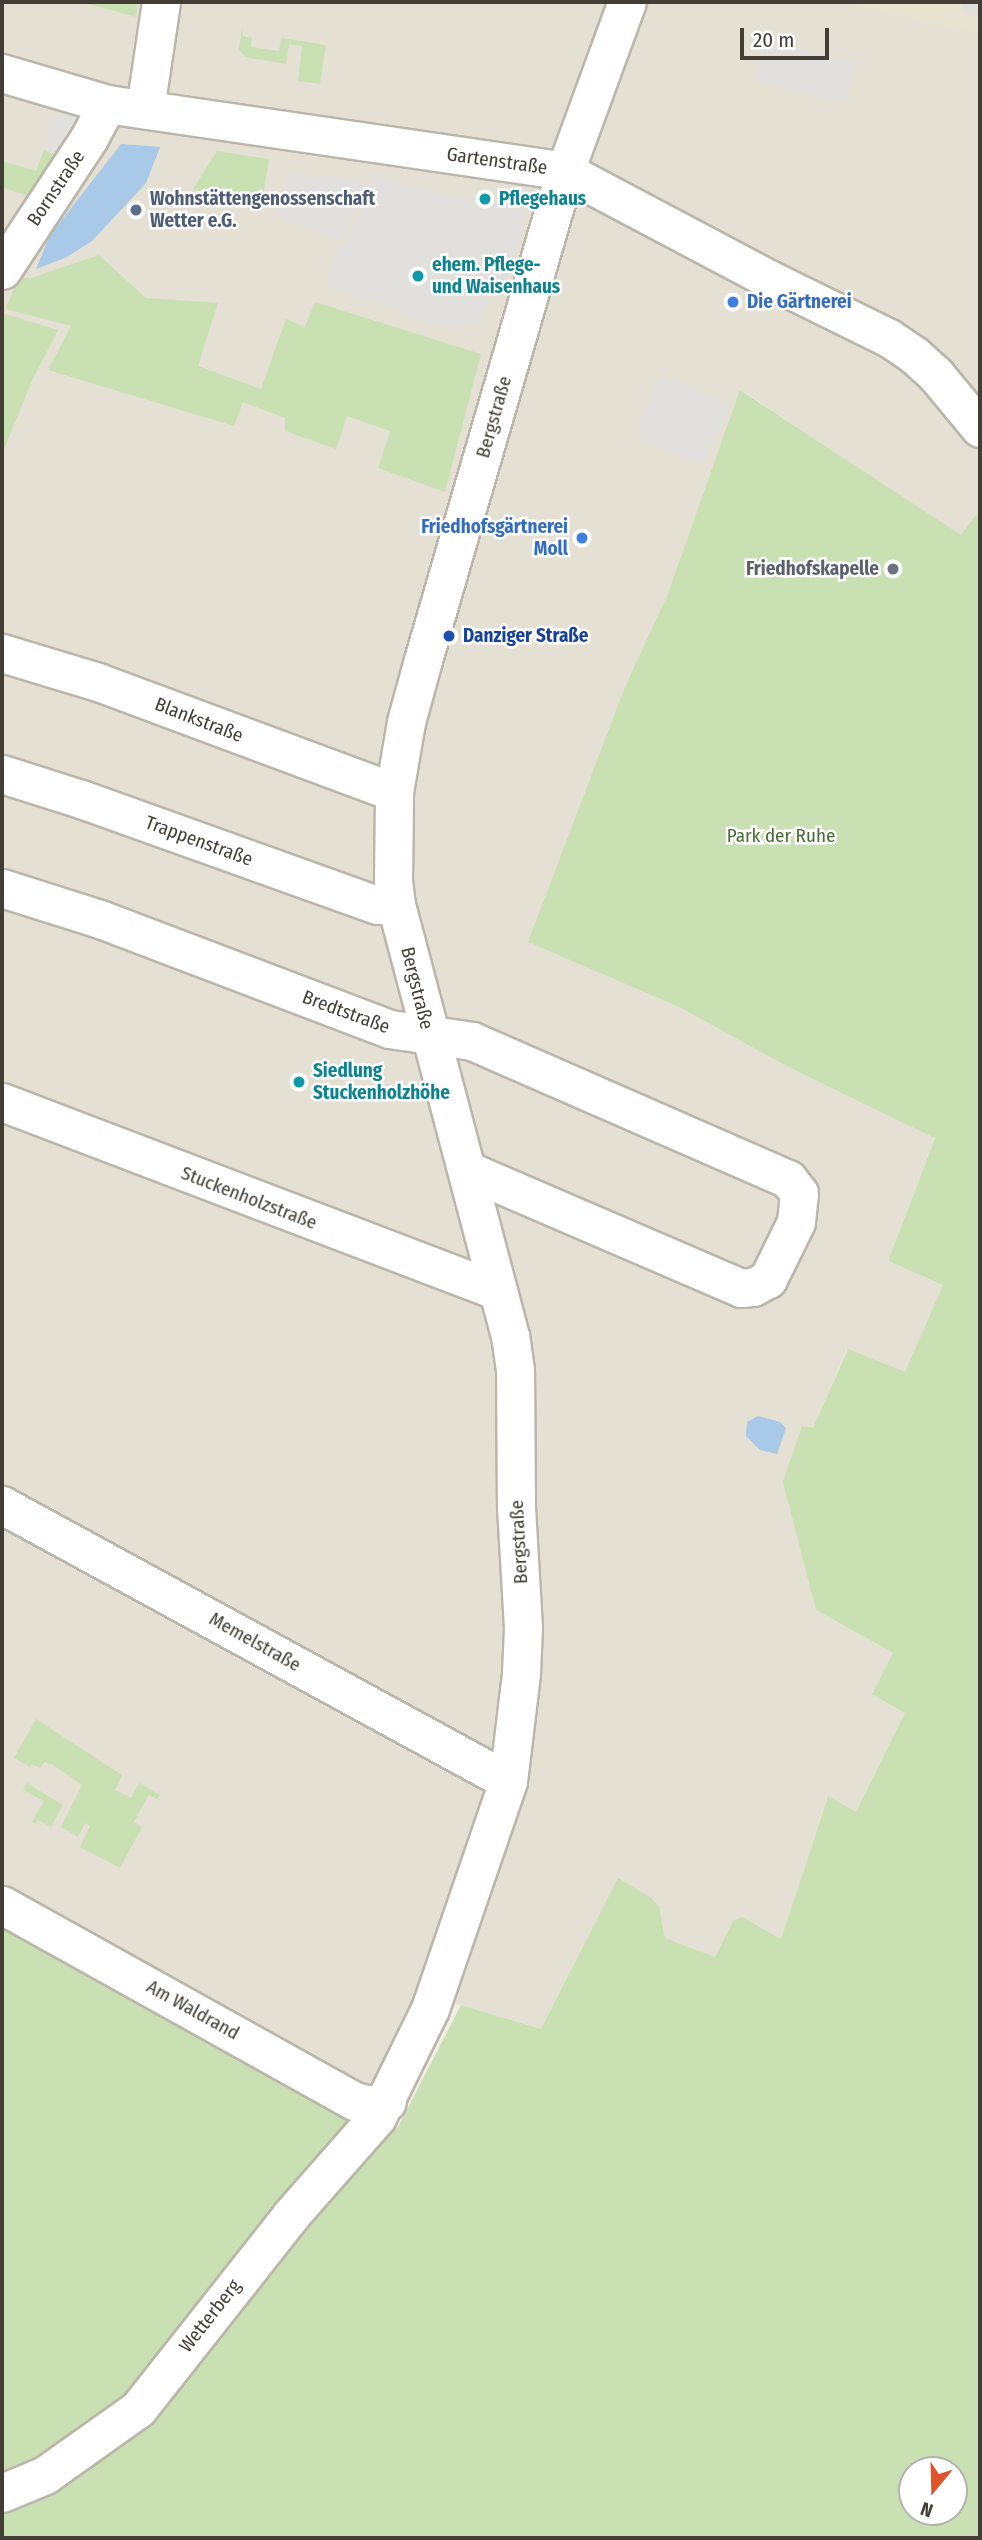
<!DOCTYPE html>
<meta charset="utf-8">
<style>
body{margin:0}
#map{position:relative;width:982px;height:2540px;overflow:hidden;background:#f1eee6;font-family:"Fira Sans Condensed",sans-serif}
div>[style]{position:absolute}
.residential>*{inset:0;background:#e4e0d4}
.education>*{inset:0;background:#e8e3d1}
.green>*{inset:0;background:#c9e0b3}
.parking>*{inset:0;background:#e2e0dd;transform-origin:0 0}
.water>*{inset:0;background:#a8c9e7}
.roads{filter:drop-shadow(2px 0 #bbb6a9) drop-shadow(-2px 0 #bbb6a9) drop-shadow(0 2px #bbb6a9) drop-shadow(0 -2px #bbb6a9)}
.minor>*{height:37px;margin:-18.5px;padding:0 18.5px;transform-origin:18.5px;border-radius:18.5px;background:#fff}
.dots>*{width:19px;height:19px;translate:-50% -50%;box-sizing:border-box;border:4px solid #fff;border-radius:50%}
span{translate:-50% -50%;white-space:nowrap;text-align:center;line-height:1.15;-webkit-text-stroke:5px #fff;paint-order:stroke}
.street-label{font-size:19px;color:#423e36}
.service-label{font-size:19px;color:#4e5e75;font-weight:700}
.left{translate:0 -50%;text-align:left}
.culture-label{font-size:19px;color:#0d838f;font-weight:700}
.shop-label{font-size:19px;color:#366cbe;font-weight:700}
.right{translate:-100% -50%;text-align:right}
.worship-label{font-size:19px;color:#5b616d;font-weight:700}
.transit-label{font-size:19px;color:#164399;font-weight:700}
.park-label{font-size:19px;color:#436d30}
.frame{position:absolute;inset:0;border:4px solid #423e36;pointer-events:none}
.north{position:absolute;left:898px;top:2456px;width:70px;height:70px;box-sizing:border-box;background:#fff;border:2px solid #b3b2af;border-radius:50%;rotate:199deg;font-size:19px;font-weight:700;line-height:28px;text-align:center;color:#423e36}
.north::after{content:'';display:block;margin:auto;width:24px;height:32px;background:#e0542d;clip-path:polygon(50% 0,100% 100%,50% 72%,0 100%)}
.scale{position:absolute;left:740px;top:28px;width:89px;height:32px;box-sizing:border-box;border:4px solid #423e36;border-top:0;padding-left:9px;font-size:21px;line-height:24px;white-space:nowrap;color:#423e36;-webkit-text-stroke:5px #fff;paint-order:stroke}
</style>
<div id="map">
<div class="residential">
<div style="clip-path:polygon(2px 2px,980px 2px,980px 512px,961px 536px,741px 390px,667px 596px,677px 1006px,792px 1069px,935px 1137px,888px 1261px,943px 1285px,905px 1373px,847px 1349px,813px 1429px,802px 1426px,816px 1610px,893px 1653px,906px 1712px,856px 1812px,827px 1797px,781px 1940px,733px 1921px,715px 1958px,665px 1938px,663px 1923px,618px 1879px,541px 2029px,461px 2005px,421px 2003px,372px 2091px,2px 1894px)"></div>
</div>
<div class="education">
<div style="clip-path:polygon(845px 2px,980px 2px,980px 35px)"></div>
</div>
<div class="green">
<div style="clip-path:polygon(82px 2px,138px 2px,136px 17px)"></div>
<div style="clip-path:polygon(242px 28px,243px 36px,252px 38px,251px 47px,279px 51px,281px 38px,326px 45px,320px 84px,298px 81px,302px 46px,289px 44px,286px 64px,245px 57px,239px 49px)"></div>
<div style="clip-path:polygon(44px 150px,58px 156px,38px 199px,2px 187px,2px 161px,36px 171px)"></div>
<div style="clip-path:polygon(217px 151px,269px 159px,260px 213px,193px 189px)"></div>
<div style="clip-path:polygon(99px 255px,146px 298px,218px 303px,198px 366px,261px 389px,286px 319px,305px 327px,315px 302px,481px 354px,445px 492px,378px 468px,390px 431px,347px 416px,336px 449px,285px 431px,285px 418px,243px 402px,234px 426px,48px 370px,71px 326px,6px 309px,17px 279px,31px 278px)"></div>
<div style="clip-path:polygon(2px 313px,58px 330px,32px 381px,2px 454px)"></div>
<div style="clip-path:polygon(evenodd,740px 390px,961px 535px,976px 515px,980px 514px,980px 2538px,2px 2538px,2px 1916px,386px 2134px,398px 2127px,461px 2005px,541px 2029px,618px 1878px,650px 1897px,659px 1907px,665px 1938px,715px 1957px,733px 1921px,742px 1917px,781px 1939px,828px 1796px,856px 1812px,905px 1713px,872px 1694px,893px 1653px,816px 1610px,783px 1482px,802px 1426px,813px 1428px,848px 1349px,905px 1372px,943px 1285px,888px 1261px,935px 1138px,792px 1069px,677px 1006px,528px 942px,625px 687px,667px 596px,740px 390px,912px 2470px,954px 2470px,954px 2512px,912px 2512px,912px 2470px)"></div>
<div style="clip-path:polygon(36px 1719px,122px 1775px,115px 1790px,131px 1798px,139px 1783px,160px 1795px,157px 1799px,149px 1795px,142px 1807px,134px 1822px,142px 1827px,120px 1868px,80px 1847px,90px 1826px,85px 1823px,78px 1837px,61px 1827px,82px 1785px,53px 1765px,45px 1762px,40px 1768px,32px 1764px,30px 1767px,14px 1758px)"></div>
<div style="clip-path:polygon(27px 1783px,63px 1805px,51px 1827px,38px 1820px,36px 1824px,32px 1822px,44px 1801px,23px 1790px)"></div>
</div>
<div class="parking">
<div style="clip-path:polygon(963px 2px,980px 2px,980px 16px,961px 12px)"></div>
<div style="left:766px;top:39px;width:93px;height:42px;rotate:15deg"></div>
<div style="clip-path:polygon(59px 113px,81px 120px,67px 160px,44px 150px,50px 121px)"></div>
<div style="clip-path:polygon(291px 170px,312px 177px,340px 175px,364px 182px,341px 241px,274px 215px)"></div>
<div style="clip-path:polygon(374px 177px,490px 205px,492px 200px,527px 211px,502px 298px,474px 290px,488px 297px,480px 322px,448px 329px,325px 285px,339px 247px,345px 247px)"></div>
<div style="left:660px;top:375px;width:75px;height:66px;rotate:23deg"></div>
</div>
<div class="water">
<div style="clip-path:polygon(121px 144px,160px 147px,146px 183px,92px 241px,65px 258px,36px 269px,50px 235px)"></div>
<div style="clip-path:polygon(758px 1416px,780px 1422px,786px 1428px,777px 1454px,760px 1450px,746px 1436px,747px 1422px)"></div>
</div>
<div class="roads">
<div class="minor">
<div style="left:2px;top:73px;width:109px;rotate:16.4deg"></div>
<div style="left:107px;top:104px;width:463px;rotate:8.3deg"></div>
<div style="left:565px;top:171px;width:231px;rotate:27.9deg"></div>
<div style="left:769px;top:279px;width:134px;rotate:26.2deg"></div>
<div style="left:889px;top:338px;width:30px;rotate:34deg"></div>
<div style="left:914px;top:355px;width:30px;rotate:42deg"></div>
<div style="left:936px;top:375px;width:69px;rotate:50.3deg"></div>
<div style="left:145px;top:109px;width:108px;rotate:-81.5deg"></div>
<div style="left:2px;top:270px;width:158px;rotate:-56.6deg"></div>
<div style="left:89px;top:138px;width:38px;rotate:-62deg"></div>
<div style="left:2px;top:653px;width:100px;rotate:16.8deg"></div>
<div style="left:98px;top:682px;width:316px;rotate:20.4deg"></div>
<div style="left:2px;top:774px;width:83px;rotate:17.6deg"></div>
<div style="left:81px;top:799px;width:314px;rotate:19.7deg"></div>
<div style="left:377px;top:905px;width:19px"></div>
<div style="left:2px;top:888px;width:103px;rotate:17.6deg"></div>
<div style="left:100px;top:919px;width:310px;rotate:20.8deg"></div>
<div style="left:390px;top:1029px;width:83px;rotate:8.3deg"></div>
<div style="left:472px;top:1041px;width:345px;rotate:23.6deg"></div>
<div style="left:788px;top:1179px;width:18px;rotate:52deg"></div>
<div style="left:799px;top:1193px;width:29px;rotate:96deg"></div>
<div style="left:796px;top:1222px;width:64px;rotate:116.2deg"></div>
<div style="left:768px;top:1279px;width:17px;rotate:152deg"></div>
<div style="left:753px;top:1287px;width:12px;rotate:175deg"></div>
<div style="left:741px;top:1288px;width:298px;rotate:-156.7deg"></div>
<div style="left:2px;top:1102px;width:531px;rotate:20.86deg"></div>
<div style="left:2px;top:1505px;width:576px;rotate:28.61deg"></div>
<div style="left:2px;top:1905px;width:403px;rotate:29.1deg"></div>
<div style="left:354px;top:2101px;width:17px;rotate:13deg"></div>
<div style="left:371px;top:2105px;width:16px;rotate:-11deg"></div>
<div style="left:2px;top:2493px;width:47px;rotate:-22.7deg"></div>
<div style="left:45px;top:2475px;width:114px;rotate:-35.4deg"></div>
<div style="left:138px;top:2409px;width:247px;rotate:-51.7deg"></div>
<div style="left:291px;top:2215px;width:130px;rotate:-48.7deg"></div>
<div style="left:377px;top:2117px;width:120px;rotate:-63.9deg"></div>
<div style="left:430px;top:2009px;width:241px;rotate:-71.1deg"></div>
<div style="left:508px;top:1781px;width:109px;rotate:-83.1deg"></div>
<div style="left:521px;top:1673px;width:45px;rotate:-87.5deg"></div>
<div style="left:523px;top:1628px;width:120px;rotate:-93.3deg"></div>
<div style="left:516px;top:1508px;width:138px;rotate:-90.4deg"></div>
<div style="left:515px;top:1370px;width:34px;rotate:-98deg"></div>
<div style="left:510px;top:1336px;width:446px;rotate:-104.8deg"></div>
<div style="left:396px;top:905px;width:25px;rotate:-97deg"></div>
<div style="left:393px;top:880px;width:88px;rotate:-89.3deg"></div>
<div style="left:394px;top:792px;width:71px;rotate:-80.3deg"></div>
<div style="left:406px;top:722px;width:64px;rotate:-74.7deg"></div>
<div style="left:423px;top:660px;width:509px;rotate:-73.81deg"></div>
<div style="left:565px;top:171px;width:180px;rotate:-69.9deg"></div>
</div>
</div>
<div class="dots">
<div style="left:485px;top:199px;background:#0f9aa8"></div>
<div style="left:136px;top:210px;background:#5c6f8a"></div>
<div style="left:418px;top:276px;background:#0f9aa8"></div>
<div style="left:733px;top:302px;background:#3f7fe0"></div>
<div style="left:582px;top:538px;background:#3f7fe0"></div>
<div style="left:893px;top:569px;background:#6b7280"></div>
<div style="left:449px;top:636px;background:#1a4fb4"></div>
<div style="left:299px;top:1082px;background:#0f9aa8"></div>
</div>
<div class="street-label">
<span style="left:497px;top:161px;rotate:8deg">Gartenstraße</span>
<span style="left:56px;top:188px;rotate:-56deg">Bornstraße</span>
<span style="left:494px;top:417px;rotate:-74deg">Bergstraße</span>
<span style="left:199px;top:720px;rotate:21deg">Blankstraße</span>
<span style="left:199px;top:841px;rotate:20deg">Trappenstraße</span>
<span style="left:417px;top:988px;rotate:76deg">Bergstraße</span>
<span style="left:346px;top:1012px;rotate:20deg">Bredtstraße</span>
<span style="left:249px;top:1198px;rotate:21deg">Stuckenholzstraße</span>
<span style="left:519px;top:1542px;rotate:-93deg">Bergstraße</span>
<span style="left:255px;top:1642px;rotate:29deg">Memelstraße</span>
<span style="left:193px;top:2010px;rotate:29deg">Am Waldrand</span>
<span style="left:210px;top:2316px;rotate:-52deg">Wetterberg</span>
</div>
<div class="service-label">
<span class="left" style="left:150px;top:210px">Wohnstättengenossenschaft<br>Wetter e.G.</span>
</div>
<div class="culture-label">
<span class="left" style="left:499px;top:199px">Pflegehaus</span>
<span class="left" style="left:432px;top:276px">ehem. Pflege-<br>und Waisenhaus</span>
<span class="left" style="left:313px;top:1082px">Siedlung<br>Stuckenholzhöhe</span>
</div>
<div class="shop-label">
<span class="left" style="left:747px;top:302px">Die Gärtnerei</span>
<span class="right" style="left:568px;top:538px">Friedhofsgärtnerei<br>Moll</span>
</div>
<div class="worship-label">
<span class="right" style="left:879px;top:569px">Friedhofskapelle</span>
</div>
<div class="transit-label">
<span class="left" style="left:463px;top:636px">Danziger Straße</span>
</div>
<div class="park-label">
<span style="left:781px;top:836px">Park der Ruhe</span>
</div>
<div class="frame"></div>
<div class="north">N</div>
<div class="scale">20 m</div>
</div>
